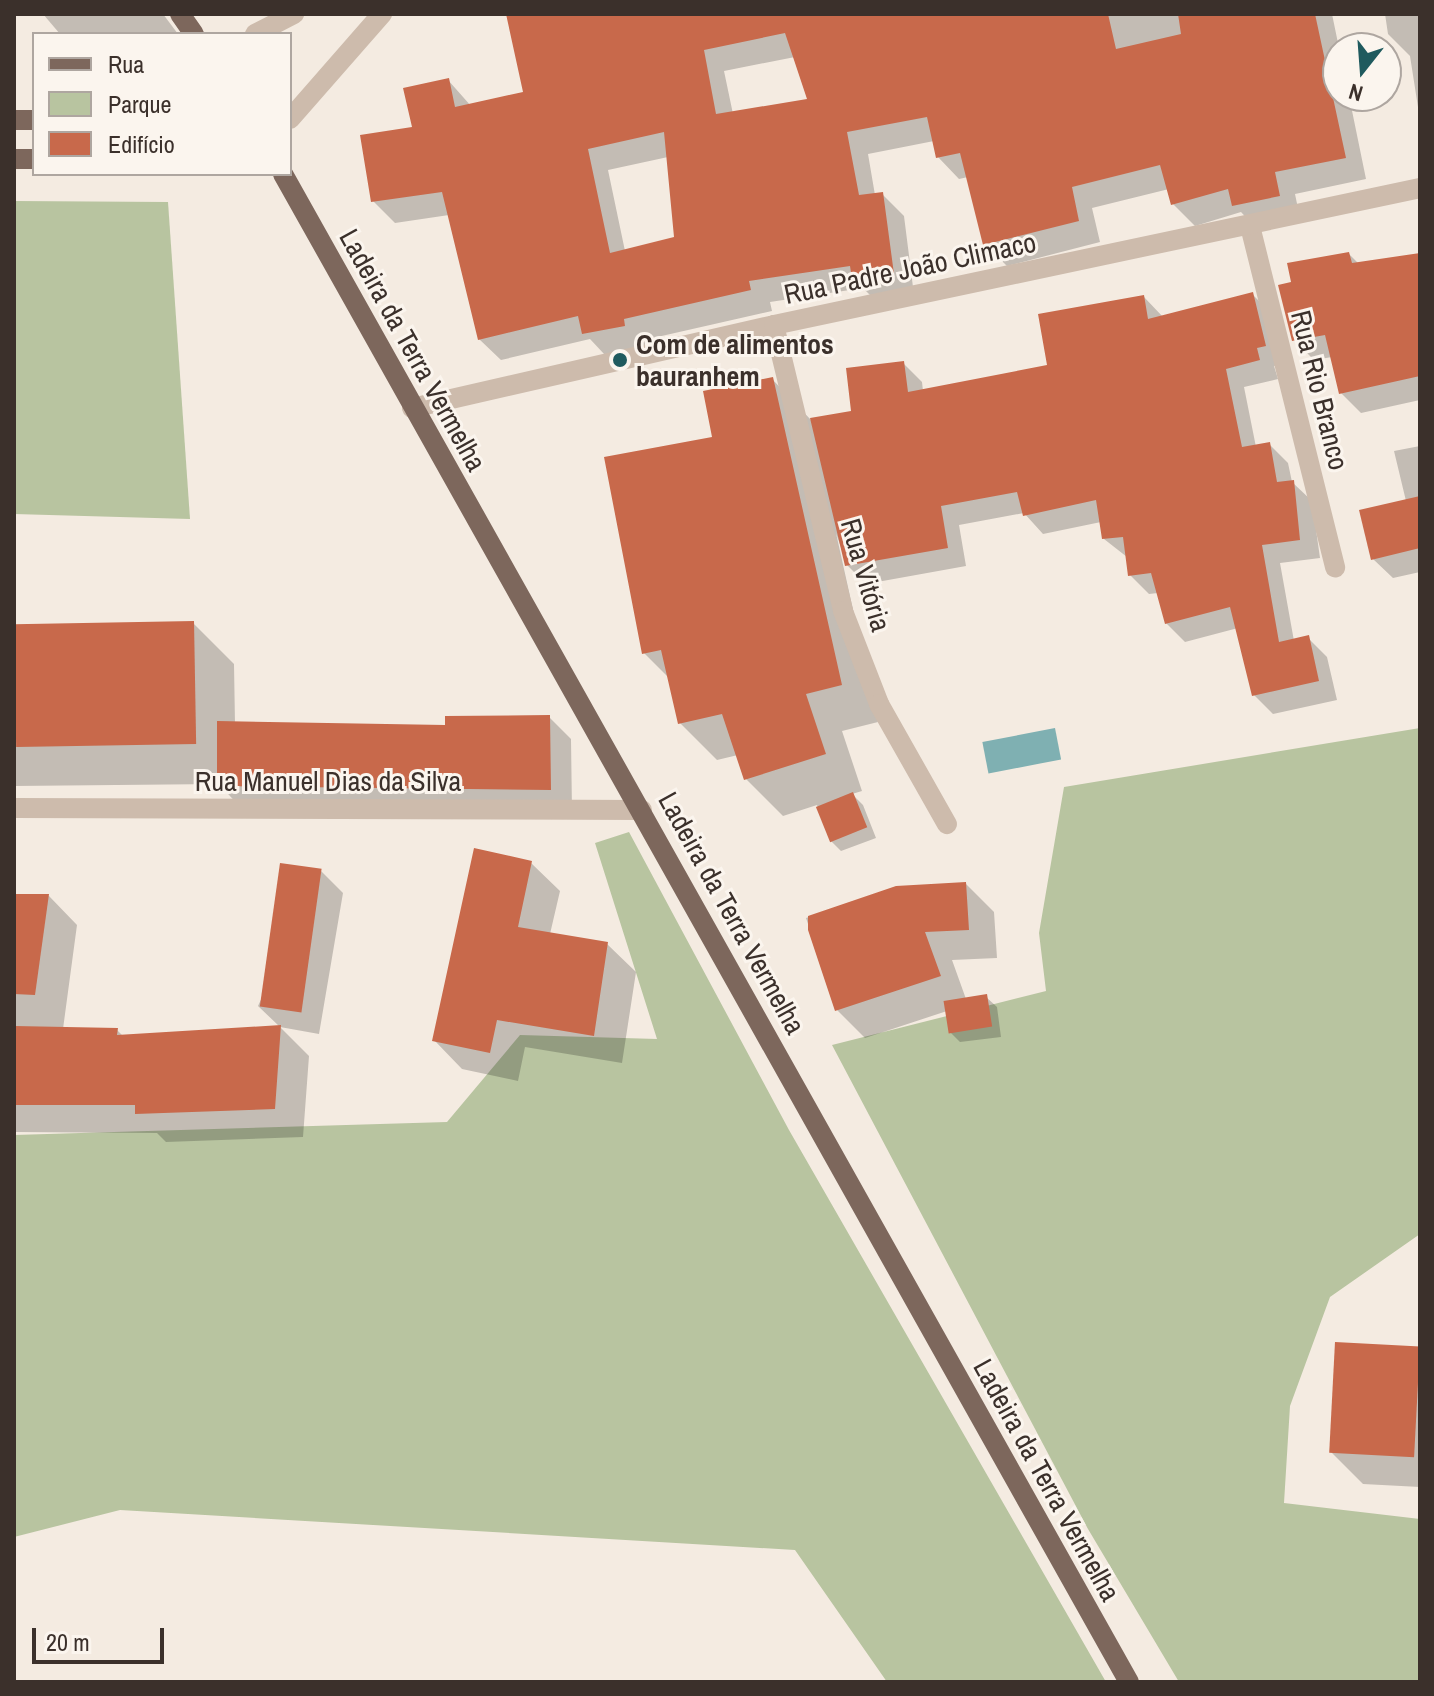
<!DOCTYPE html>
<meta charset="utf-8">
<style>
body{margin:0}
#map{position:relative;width:1434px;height:1696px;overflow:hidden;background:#f4ebe1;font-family:"Archivo Narrow",sans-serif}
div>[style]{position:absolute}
.green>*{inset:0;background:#b8c4a0}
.water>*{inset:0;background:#7fb0b2;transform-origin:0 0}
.shadow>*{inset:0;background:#0003}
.building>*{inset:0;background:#c8694b;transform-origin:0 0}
.minor>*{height:20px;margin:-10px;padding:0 10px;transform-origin:10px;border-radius:10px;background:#cdbbac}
.major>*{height:20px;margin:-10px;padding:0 10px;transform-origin:10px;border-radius:10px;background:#7d675c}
.dots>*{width:22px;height:22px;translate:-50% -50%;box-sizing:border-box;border:4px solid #fbf5ee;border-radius:50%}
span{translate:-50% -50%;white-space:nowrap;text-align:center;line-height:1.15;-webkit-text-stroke:6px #fbf5ee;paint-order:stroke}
.street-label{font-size:28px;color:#3b302b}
.poi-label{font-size:28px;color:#3b302b;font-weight:700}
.left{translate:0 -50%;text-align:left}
.frame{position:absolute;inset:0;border:16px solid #3b302b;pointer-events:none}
.legend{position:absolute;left:32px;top:32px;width:260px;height:144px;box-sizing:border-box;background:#fbf5ee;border:2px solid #aea6a0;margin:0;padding:10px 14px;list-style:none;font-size:24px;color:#3b302b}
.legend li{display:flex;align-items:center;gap:16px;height:40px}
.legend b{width:40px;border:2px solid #aea6a0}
.north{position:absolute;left:1322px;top:32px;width:80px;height:80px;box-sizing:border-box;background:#fbf5ee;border:2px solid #aea6a0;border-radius:50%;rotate:197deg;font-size:22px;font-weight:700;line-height:32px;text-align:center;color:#3b302b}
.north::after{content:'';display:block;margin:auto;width:28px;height:36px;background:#1f5a5e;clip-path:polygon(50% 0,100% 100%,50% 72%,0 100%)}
.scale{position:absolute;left:32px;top:1628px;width:132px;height:36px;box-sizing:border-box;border:4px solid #3b302b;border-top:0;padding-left:10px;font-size:24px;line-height:28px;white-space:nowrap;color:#3b302b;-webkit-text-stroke:6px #fbf5ee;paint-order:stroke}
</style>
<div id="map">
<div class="green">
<div style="clip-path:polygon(14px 201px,168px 202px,190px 519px,14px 514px)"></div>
<div style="clip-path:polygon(1420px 728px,1420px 1234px,1330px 1297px,1290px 1406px,1284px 1503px,1420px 1519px,1420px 1682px,1179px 1682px,1088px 1529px,832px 1045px,1046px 991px,1039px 933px,1064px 787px)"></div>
<div style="clip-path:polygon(629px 832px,789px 1130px,1106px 1682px,887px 1682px,795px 1550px,120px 1510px,14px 1537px,14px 1135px,447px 1122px,520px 1035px,657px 1039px,595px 843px)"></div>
</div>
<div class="water">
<div style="left:1055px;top:728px;width:32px;height:74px;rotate:79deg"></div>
</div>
<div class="shadow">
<div style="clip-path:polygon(43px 14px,163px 14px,178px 34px,60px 34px)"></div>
<div style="clip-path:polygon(evenodd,508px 14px,1332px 14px,1339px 48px,1338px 96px,1349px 96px,1366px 179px,1295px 194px,1300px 218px,1255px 227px,1241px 212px,1195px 226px,1173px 204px,1169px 189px,1092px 208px,1100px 242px,1007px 266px,985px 244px,968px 177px,959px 179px,938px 157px,934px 141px,868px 154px,875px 195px,882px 194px,904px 216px,914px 295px,875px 300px,863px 288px,770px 302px,772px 311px,644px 340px,646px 347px,605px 355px,590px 339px,501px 360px,479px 339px,449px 215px,395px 223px,373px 201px,448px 80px,471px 106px,526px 94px,508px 14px,795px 57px,810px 101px,733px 114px,724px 71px,795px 57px,508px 14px,668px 157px,677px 239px,625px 251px,608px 170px,668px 157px)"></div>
<div style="clip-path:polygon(1385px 14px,1420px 14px,1420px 120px,1410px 56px,1388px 34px)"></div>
<div style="clip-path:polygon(1349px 254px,1360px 265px,1420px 254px,1420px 400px,1361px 413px,1341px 393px,1332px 357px,1314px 360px,1294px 340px,1293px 283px)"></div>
<div style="clip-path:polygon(1252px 294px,1271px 313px,1284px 364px,1274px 366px,1278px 379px,1244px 387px,1256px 447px,1269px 444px,1288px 463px,1292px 482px,1312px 501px,1320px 558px,1280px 563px,1294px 641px,1308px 638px,1327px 657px,1337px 700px,1273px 714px,1254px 695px,1238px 628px,1185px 642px,1166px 623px,1158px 593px,1149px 594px,1130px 575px,1127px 557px,1104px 539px,1101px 522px,1043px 534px,1024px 513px,959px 525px,966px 566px,866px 584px,847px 565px,836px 533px,878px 722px,842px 731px,862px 791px,852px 794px,863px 805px,876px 838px,841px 851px,830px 840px,817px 805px,783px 816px,746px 779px,738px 755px,717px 760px,680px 723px,669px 678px,644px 653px,715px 438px,773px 380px,811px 420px,854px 412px,903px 363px,922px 382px,923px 391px,1050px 367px,1144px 297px,1163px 317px)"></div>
<div style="clip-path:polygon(1420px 446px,1420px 572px,1393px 578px,1373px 559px,1406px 501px,1394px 451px)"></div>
<div style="clip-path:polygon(193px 623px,234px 664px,235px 724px,447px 727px,549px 717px,571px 739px,572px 811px,240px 807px,219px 784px,14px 786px,14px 625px)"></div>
<div style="clip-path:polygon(531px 863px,560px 891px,550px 934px,607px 944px,636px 972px,622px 1063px,525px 1047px,518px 1081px,462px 1069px,434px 1040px)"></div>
<div style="clip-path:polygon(321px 871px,343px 893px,319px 1034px,280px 1027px,309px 1056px,303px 1137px,166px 1142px,157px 1133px,14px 1132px,14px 896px,49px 896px,77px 925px,63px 1029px,117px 1030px,123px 1036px,280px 1027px,258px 1006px)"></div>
<div style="clip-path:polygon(966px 884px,994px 912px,997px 958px,952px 960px,966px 999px,986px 997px,997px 1007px,1001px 1037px,960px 1042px,950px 1032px,947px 1011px,865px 1038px,837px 1010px,806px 918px,896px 888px)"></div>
<div style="clip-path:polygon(1337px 1344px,1420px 1349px,1420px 1487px,1363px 1484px,1331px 1452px)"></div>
</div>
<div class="building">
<div style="clip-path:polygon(evenodd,506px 14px,1108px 14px,1116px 49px,1181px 34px,1178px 14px,1315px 14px,1346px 158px,1275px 172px,1280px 196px,1232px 206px,1228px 189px,1171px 205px,1160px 165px,1072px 187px,1079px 221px,983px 245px,960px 153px,936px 158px,927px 117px,847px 132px,859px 195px,883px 192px,894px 274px,852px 279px,850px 266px,749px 281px,751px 290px,624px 319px,625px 326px,582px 334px,578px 316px,478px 340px,442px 192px,371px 202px,360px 135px,412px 127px,403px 88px,449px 78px,455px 107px,523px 92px,506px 14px,785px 33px,807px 99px,716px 114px,704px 50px,785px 33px,506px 14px,664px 132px,674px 237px,610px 253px,588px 149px,664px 132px)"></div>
<div style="clip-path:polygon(1349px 252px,1352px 263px,1420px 253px,1420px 376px,1339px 394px,1325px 335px,1292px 341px,1278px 285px,1291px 282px,1287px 263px)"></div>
<div style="clip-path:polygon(1253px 292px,1266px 346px,1257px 348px,1260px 360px,1226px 369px,1242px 447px,1270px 442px,1277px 482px,1294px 480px,1300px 540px,1262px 545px,1279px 642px,1309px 635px,1319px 681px,1252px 696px,1230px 607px,1165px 624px,1151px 573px,1128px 576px,1123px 537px,1102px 539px,1096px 500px,1023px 516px,1017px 492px,941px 506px,948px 548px,845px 566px,810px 418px,851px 411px,846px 368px,904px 361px,908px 392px,1047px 365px,1038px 314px,1144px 295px,1148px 319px)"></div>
<div style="clip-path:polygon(773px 377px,842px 685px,806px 694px,826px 754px,744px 780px,722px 714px,678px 724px,661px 650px,642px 654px,604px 457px,712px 437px,703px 391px)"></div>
<div style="clip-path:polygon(1420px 496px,1420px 548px,1371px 560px,1359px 510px)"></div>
<div style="left:194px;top:621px;width:123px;height:180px;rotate:89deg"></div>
<div style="clip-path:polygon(550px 715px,551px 790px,217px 786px,217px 721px,445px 725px,445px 716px)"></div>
<div style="left:853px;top:792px;width:38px;height:40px;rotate:68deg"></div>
<div style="clip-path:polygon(474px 848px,532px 861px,518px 927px,608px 942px,594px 1036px,497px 1020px,490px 1053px,432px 1041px)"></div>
<div style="left:280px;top:863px;width:42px;height:145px;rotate:8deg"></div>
<div style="clip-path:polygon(966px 882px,969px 930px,925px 932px,941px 976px,835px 1011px,808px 930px,808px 916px,896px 886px)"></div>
<div style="clip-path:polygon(14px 894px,49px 894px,35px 995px,14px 994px)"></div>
<div style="left:987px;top:994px;width:33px;height:44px;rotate:81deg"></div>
<div style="clip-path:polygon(281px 1025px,275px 1109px,135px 1114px,135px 1105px,14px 1105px,14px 1026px,118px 1028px,117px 1035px)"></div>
<div style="left:1335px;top:1342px;width:85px;height:111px;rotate:3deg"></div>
</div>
<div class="minor">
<div style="left:255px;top:34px;width:44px;rotate:-27.1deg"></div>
<div style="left:290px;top:119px;width:140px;rotate:-48.8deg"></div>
<div style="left:1250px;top:226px;width:352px;rotate:76deg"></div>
<div style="left:774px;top:325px;width:294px;rotate:76.4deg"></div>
<div style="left:843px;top:611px;width:100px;rotate:68.8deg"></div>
<div style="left:879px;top:704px;width:138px;rotate:60.5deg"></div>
<div style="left:412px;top:408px;width:371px;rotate:-12.9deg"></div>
<div style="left:774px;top:325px;width:660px;rotate:-11.97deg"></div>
<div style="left:14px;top:808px;width:628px;rotate:0.18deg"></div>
</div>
<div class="major">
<div style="left:180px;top:14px;width:24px;rotate:55deg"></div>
<div style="left:14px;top:120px;width:20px"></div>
<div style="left:14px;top:159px;width:20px"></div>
<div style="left:283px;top:174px;width:1729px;rotate:60.71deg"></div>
</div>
<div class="dots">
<div style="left:620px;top:360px;background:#1f5a5e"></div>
</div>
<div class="street-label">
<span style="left:910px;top:268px;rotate:-12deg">Rua Padre João Climaco</span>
<span style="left:413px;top:350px;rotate:61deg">Ladeira da Terra Vermelha</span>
<span style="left:1320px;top:390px;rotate:76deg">Rua Rio Branco</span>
<span style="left:866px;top:575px;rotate:74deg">Rua Vitória</span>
<span style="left:328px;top:781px">Rua Manuel Dias da Silva</span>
<span style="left:732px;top:913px;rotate:61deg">Ladeira da Terra Vermelha</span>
<span style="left:1047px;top:1480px;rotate:61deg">Ladeira da Terra Vermelha</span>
</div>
<div class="poi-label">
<span class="left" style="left:636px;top:360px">Com de alimentos<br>bauranhem</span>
</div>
<div class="frame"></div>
<ul class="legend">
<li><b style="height:10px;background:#7d675c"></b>Rua</li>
<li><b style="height:22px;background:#b8c4a0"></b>Parque</li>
<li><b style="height:22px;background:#c8694b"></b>Edifício</li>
</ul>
<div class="north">N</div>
<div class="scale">20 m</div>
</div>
